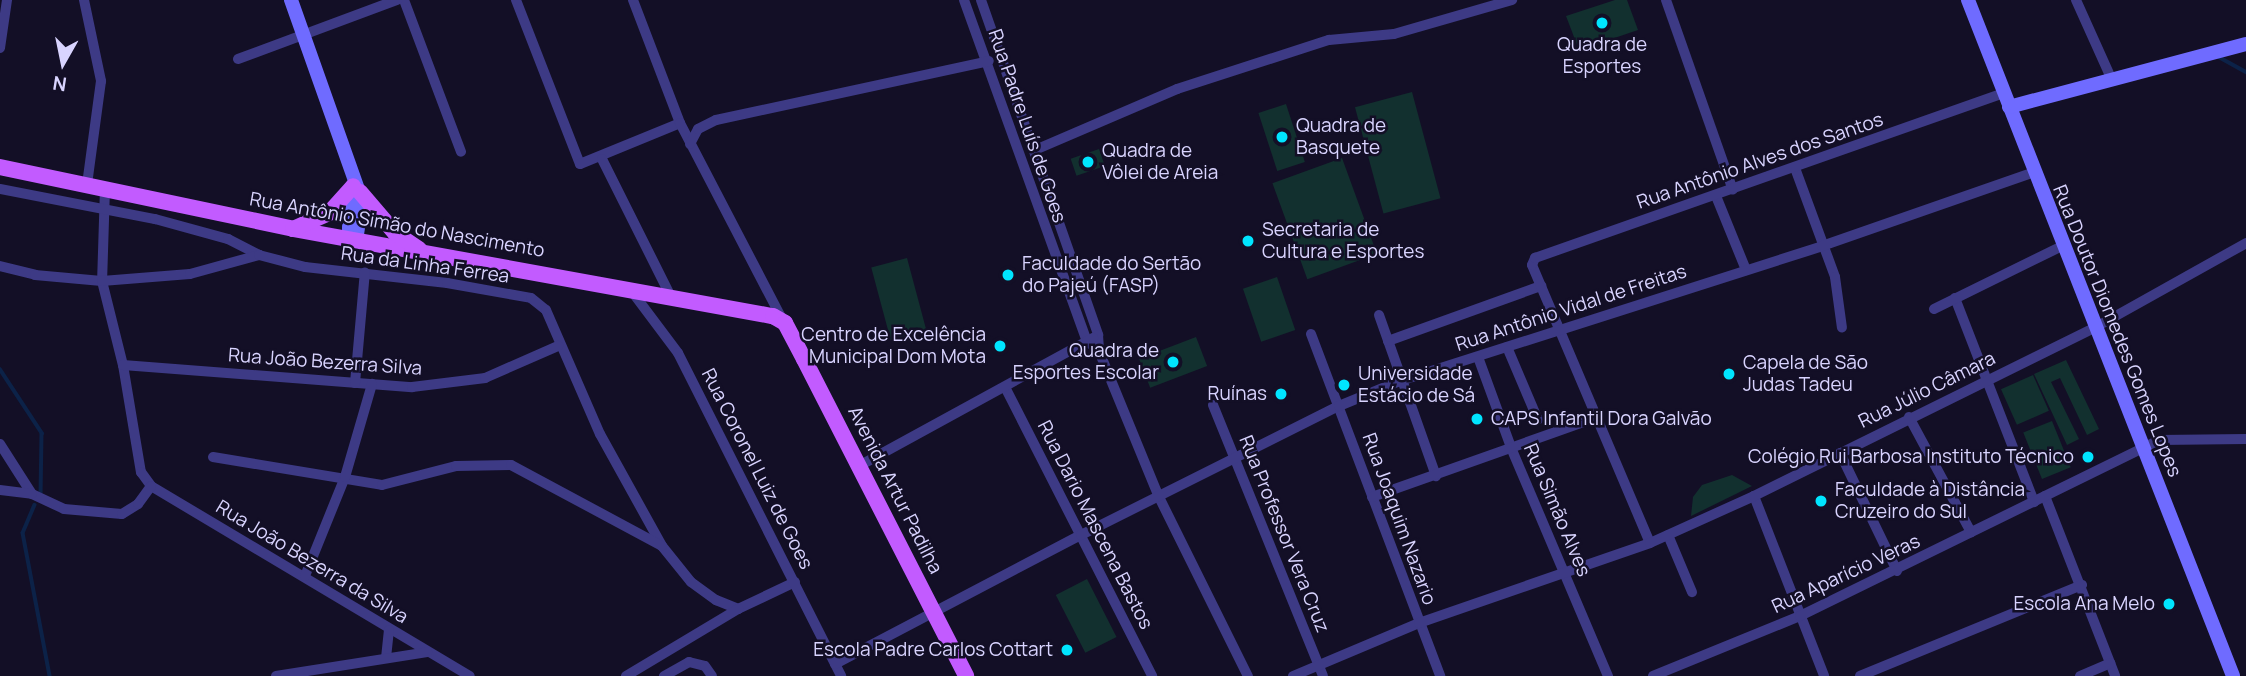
<!DOCTYPE html>
<meta charset="utf-8">
<style>
body{margin:0}
#map{position:relative;width:2246px;height:676px;overflow:hidden;background:#130f26;font-family:Manrope,sans-serif}
div>[style]{position:absolute}
.green>*{inset:0;background:#12302f;transform-origin:0 0}
.stream>*{height:3.5px;margin:-1.75px;padding:0 1.75px;transform-origin:1.75px;border-radius:1.75px;background:#0c2248}
.street>*{height:10px;margin:-5px;padding:0 5px;transform-origin:5px;border-radius:5px;background:#3d3a85}
.secondary>*{height:14px;margin:-7px;padding:0 7px;transform-origin:7px;border-radius:7px;background:#6f6bff}
.primary>*{height:16px;margin:-8px;padding:0 8px;transform-origin:8px;border-radius:8px;background:#c25bff}
.dots>*{width:19px;height:19px;translate:-50% -50%;box-sizing:border-box;border:4px solid #130f26;border-radius:50%}
span{translate:-50% -50%;white-space:nowrap;text-align:center;line-height:1.15;-webkit-text-stroke:5px #130f26;paint-order:stroke}
.poi-label{font-size:19px;color:#d9d4ff}
.left{translate:0 -50%;text-align:left}
.right{translate:-100% -50%;text-align:right}
.street-label{font-size:19px;color:#d9d4ff}
.north{position:absolute;left:28px;top:28px;width:70px;height:70px;-webkit-text-stroke:5px #130f26;paint-order:stroke;rotate:189deg;font-size:19px;font-weight:700;line-height:28px;text-align:center;color:#d9d4ff}
.north::after{content:'';display:block;margin:auto;width:24px;height:32px;background:#d9d4ff;clip-path:polygon(50% 0,100% 100%,50% 72%,0 100%)}
</style>
<div id="map">
<div class="green">
<div style="clip-path:polygon(1615px 0,1627px 0,1638px 30px,1579px 50px,1566px 16px)"></div>
<div style="left:1412px;top:92px;width:110px;height:59px;rotate:75deg"></div>
<div style="left:1286px;top:104px;width:61px;height:29px;rotate:72deg"></div>
<div style="left:1099px;top:149px;width:18px;height:30px;rotate:71deg"></div>
<div style="left:1342px;top:158px;width:102px;height:74px;rotate:70deg"></div>
<div style="left:907px;top:258px;width:75px;height:37px;rotate:75deg"></div>
<div style="left:1277px;top:277px;width:56px;height:36px;rotate:71deg"></div>
<div style="left:1196px;top:337px;width:31px;height:61px;rotate:69deg"></div>
<div style="clip-path:polygon(2066px 360px,2099px 429px,2087px 435px,2060px 378px,2051px 382px,2079px 439px,2067px 445px,2034px 374px)"></div>
<div style="left:2033px;top:375px;width:39px;height:35px;rotate:66deg"></div>
<div style="left:2052px;top:421px;width:50px;height:31px;rotate:68deg"></div>
<div style="clip-path:polygon(1732px 475px,1752px 486px,1691px 516px,1693px 497px,1702px 485px)"></div>
<div style="left:1087px;top:579px;width:65px;height:35px;rotate:63deg"></div>
</div>
<div class="stream">
<div style="left:2219px;top:57px;width:31px;rotate:29deg"></div>
<div style="left:0;top:369px;width:77px;rotate:56.7deg"></div>
<div style="left:42px;top:433px;width:61px;rotate:90.9deg"></div>
<div style="left:35px;top:505px;width:30px;rotate:113deg"></div>
<div style="left:23px;top:533px;width:146px;rotate:79.3deg"></div>
</div>
<div class="street">
<div style="left:84px;top:0;width:83px;rotate:78.1deg"></div>
<div style="left:101px;top:81px;width:105px;rotate:97.7deg"></div>
<div style="left:404px;top:0;width:162px;rotate:69.4deg"></div>
<div style="left:516px;top:0;width:176px;rotate:68.7deg"></div>
<div style="left:580px;top:164px;width:108px;rotate:-22.3deg"></div>
<div style="left:633px;top:0;width:132px;rotate:69.1deg"></div>
<div style="left:680px;top:123px;width:223px;rotate:62.5deg"></div>
<div style="left:964px;top:0;width:363px;rotate:70.2deg"></div>
<div style="left:1087px;top:341px;width:16px;rotate:40deg"></div>
<div style="left:981px;top:0;width:355px;rotate:70.7deg"></div>
<div style="left:1098px;top:335px;width:16px;rotate:86deg"></div>
<div style="left:1099px;top:351px;width:158px;rotate:67.7deg"></div>
<div style="left:1159px;top:497px;width:200px;rotate:63.6deg"></div>
<div style="left:1666px;top:0;width:201px;rotate:70.6deg"></div>
<div style="left:2076px;top:0;width:85px;rotate:65.8deg"></div>
<div style="left:0;top:48px;width:49px;rotate:-81.7deg"></div>
<div style="left:238px;top:59px;width:170px;rotate:-20.4deg"></div>
<div style="left:690px;top:144px;width:17px;rotate:-62deg"></div>
<div style="left:698px;top:129px;width:20px;rotate:-27deg"></div>
<div style="left:716px;top:120px;width:279px;rotate:-12.2deg"></div>
<div style="left:1035px;top:150px;width:155px;rotate:-23.2deg"></div>
<div style="left:1177px;top:89px;width:160px;rotate:-17.9deg"></div>
<div style="left:1329px;top:40px;width:65px;rotate:-5.3deg"></div>
<div style="left:1394px;top:34px;width:123px;rotate:-16.1deg"></div>
<div style="left:602px;top:159px;width:152px;rotate:63.4deg"></div>
<div style="left:1795px;top:168px;width:116px;rotate:69.8deg"></div>
<div style="left:1835px;top:277px;width:51px;rotate:82.2deg"></div>
<div style="left:105px;top:188px;width:93px;rotate:91.8deg"></div>
<div style="left:102px;top:281px;width:87px;rotate:76deg"></div>
<div style="left:123px;top:365px;width:109px;rotate:80.5deg"></div>
<div style="left:141px;top:472px;width:17px;rotate:54deg"></div>
<div style="left:151px;top:486px;width:371px;rotate:30.8deg"></div>
<div style="left:0;top:189px;width:158px;rotate:11deg"></div>
<div style="left:155px;top:219px;width:76px;rotate:15.3deg"></div>
<div style="left:228px;top:239px;width:35px;rotate:27deg"></div>
<div style="left:1716px;top:196px;width:80px;rotate:67.9deg"></div>
<div style="left:0;top:266px;width:36px;rotate:14deg"></div>
<div style="left:35px;top:275px;width:67px;rotate:5.1deg"></div>
<div style="left:102px;top:281px;width:88px;rotate:-4.5deg"></div>
<div style="left:190px;top:274px;width:72px;rotate:-15.4deg"></div>
<div style="left:259px;top:255px;width:48px;rotate:14.6deg"></div>
<div style="left:305px;top:267px;width:143px;rotate:6.4deg"></div>
<div style="left:447px;top:283px;width:85px;rotate:10.1deg"></div>
<div style="left:531px;top:298px;width:19px;rotate:39deg"></div>
<div style="left:546px;top:310px;width:135px;rotate:66.5deg"></div>
<div style="left:600px;top:434px;width:128px;rotate:61deg"></div>
<div style="left:662px;top:546px;width:46px;rotate:51.1deg"></div>
<div style="left:691px;top:582px;width:31px;rotate:36deg"></div>
<div style="left:716px;top:600px;width:24px;rotate:22deg"></div>
<div style="left:738px;top:609px;width:63px;rotate:-25.3deg"></div>
<div style="left:630px;top:289px;width:80px;rotate:53.1deg"></div>
<div style="left:678px;top:353px;width:362px;rotate:63.2deg"></div>
<div style="left:1955px;top:298px;width:219px;rotate:68.8deg"></div>
<div style="left:1934px;top:309px;width:143px;rotate:-26.2deg"></div>
<div style="left:1379px;top:315px;width:171px;rotate:70.5deg"></div>
<div style="left:1311px;top:334px;width:366px;rotate:69.3deg"></div>
<div style="left:1388px;top:341px;width:163px;rotate:-19.8deg"></div>
<div style="left:1507px;top:347px;width:79px;rotate:67deg"></div>
<div style="left:1478px;top:357px;width:99px;rotate:69.9deg"></div>
<div style="left:1512px;top:450px;width:246px;rotate:67deg"></div>
<div style="left:123px;top:365px;width:290px;rotate:4.4deg"></div>
<div style="left:412px;top:387px;width:74px;rotate:-7deg"></div>
<div style="left:485px;top:378px;width:80px;rotate:-23.7deg"></div>
<div style="left:355px;top:383px;width:111px;rotate:-84.9deg"></div>
<div style="left:1006px;top:389px;width:322px;rotate:63deg"></div>
<div style="left:1213px;top:405px;width:292px;rotate:67.9deg"></div>
<div style="left:1909px;top:417px;width:131px;rotate:61.7deg"></div>
<div style="left:0;top:444px;width:59px;rotate:57.4deg"></div>
<div style="left:32px;top:494px;width:35px;rotate:25deg"></div>
<div style="left:64px;top:509px;width:58px;rotate:4.9deg"></div>
<div style="left:122px;top:514px;width:19px;rotate:-32deg"></div>
<div style="left:138px;top:504px;width:22px;rotate:-54deg"></div>
<div style="left:1840px;top:453px;width:131px;rotate:64.2deg"></div>
<div style="left:213px;top:457px;width:171px;rotate:9.4deg"></div>
<div style="left:382px;top:485px;width:76px;rotate:-14.4deg"></div>
<div style="left:456px;top:466px;width:55px;rotate:-1deg"></div>
<div style="left:511px;top:465px;width:171px;rotate:28.2deg"></div>
<div style="left:859px;top:466px;width:267px;rotate:-28.7deg"></div>
<div style="left:0;top:490px;width:32px;rotate:7deg"></div>
<div style="left:1754px;top:496px;width:193px;rotate:68.7deg"></div>
<div style="left:2045px;top:496px;width:193px;rotate:68.7deg"></div>
<div style="left:1372px;top:497px;width:237px;rotate:-19.5deg"></div>
<div style="left:1668px;top:535px;width:62px;rotate:67.2deg"></div>
<div style="left:1650px;top:543px;width:302px;rotate:-113deg"></div>
<div style="left:1532px;top:265px;width:8px;rotate:-67deg"></div>
<div style="left:1535px;top:258px;width:497px;rotate:-19.4deg"></div>
<div style="left:305px;top:576px;width:107px;rotate:-68deg"></div>
<div style="left:345px;top:477px;width:97px;rotate:-73.8deg"></div>
<div style="left:386px;top:658px;width:28px;rotate:-84deg"></div>
<div style="left:835px;top:664px;width:278px;rotate:-27.7deg"></div>
<div style="left:1081px;top:535px;width:288px;rotate:-26.6deg"></div>
<div style="left:1339px;top:406px;width:66px;rotate:-22.3deg"></div>
<div style="left:1400px;top:381px;width:443px;rotate:-17.7deg"></div>
<div style="left:1822px;top:246px;width:225px;rotate:-19.2deg"></div>
<div style="left:276px;top:676px;width:153px;rotate:-9deg"></div>
<div style="left:626px;top:676px;width:131px;rotate:-30.9deg"></div>
<div style="left:664px;top:676px;width:29px;rotate:-29deg"></div>
<div style="left:689px;top:662px;width:16px;rotate:14deg"></div>
<div style="left:705px;top:666px;width:12px;rotate:55deg"></div>
<div style="left:1293px;top:676px;width:137px;rotate:-22.8deg"></div>
<div style="left:1419px;top:623px;width:244px;rotate:-19.1deg"></div>
<div style="left:1650px;top:543px;width:114px;rotate:-24.3deg"></div>
<div style="left:1754px;top:496px;width:381px;rotate:-26.3deg"></div>
<div style="left:2096px;top:327px;width:172px;rotate:-29.2deg"></div>
<div style="left:1653px;top:676px;width:159px;rotate:-22.2deg"></div>
<div style="left:1800px;top:616px;width:400px;rotate:-26.1deg"></div>
<div style="left:2159px;top:440px;width:87px;rotate:-0.7deg"></div>
<div style="left:1860px;top:676px;width:240px;rotate:-22.3deg"></div>
<div style="left:2080px;top:676px;width:33px;rotate:-23deg"></div>
</div>
<div class="secondary">
<div style="left:291px;top:0;width:213px;rotate:70.5deg"></div>
<div style="left:362px;top:201px;width:40px;rotate:98.5deg"></div>
<div style="left:1968px;top:0;width:726px;rotate:68.59deg"></div>
<div style="left:2009px;top:107px;width:245px;rotate:-14.9deg"></div>
<div style="left:353px;top:185px;width:43px;rotate:95.3deg"></div>
<div style="left:349px;top:228px;width:15px;rotate:62deg"></div>
</div>
<div class="primary">
<div style="left:0;top:167px;width:299px;rotate:11.9deg"></div>
<div style="left:293px;top:229px;width:488px;rotate:10.3deg"></div>
<div style="left:773px;top:316px;width:14px;rotate:30deg"></div>
<div style="left:785px;top:323px;width:41px;rotate:62.2deg"></div>
<div style="left:804px;top:359px;width:356px;rotate:62.9deg"></div>
<div style="left:360px;top:192px;width:54px;rotate:49.5deg"></div>
<div style="left:395px;top:233px;width:29px;rotate:34deg"></div>
<div style="left:293px;top:229px;width:39px;rotate:-24deg"></div>
<div style="left:329px;top:213px;width:36px;rotate:-48deg"></div>
</div>
<div class="dots">
<div style="left:1602px;top:23px;background:#00e5ff"></div>
<div style="left:1282px;top:137px;background:#00e5ff"></div>
<div style="left:1088px;top:162px;background:#00e5ff"></div>
<div style="left:1248px;top:241px;background:#00e5ff"></div>
<div style="left:1008px;top:275px;background:#00e5ff"></div>
<div style="left:1000px;top:346px;background:#00e5ff"></div>
<div style="left:1173px;top:362px;background:#00e5ff"></div>
<div style="left:1729px;top:374px;background:#00e5ff"></div>
<div style="left:1344px;top:385px;background:#00e5ff"></div>
<div style="left:1281px;top:394px;background:#00e5ff"></div>
<div style="left:1477px;top:419px;background:#00e5ff"></div>
<div style="left:2088px;top:457px;background:#00e5ff"></div>
<div style="left:1821px;top:501px;background:#00e5ff"></div>
<div style="left:2169px;top:604px;background:#00e5ff"></div>
<div style="left:1067px;top:650px;background:#00e5ff"></div>
</div>
<div class="poi-label">
<span style="left:1602px;top:56px">Quadra de<br>Esportes</span>
<span class="left" style="left:1296px;top:137px">Quadra de<br>Basquete</span>
<span class="left" style="left:1102px;top:162px">Quadra de<br>Vôlei de Areia</span>
<span class="left" style="left:1262px;top:241px">Secretaria de<br>Cultura e Esportes</span>
<span class="left" style="left:1022px;top:275px">Faculdade do Sertão<br>do Pajeú (FASP)</span>
<span class="right" style="left:986px;top:346px">Centro de Excelência<br>Municipal Dom Mota</span>
<span class="right" style="left:1159px;top:362px">Quadra de<br>Esportes Escolar</span>
<span class="left" style="left:1743px;top:374px">Capela de São<br>Judas Tadeu</span>
<span class="left" style="left:1358px;top:385px">Universidade<br>Estácio de Sá</span>
<span class="right" style="left:1267px;top:394px">Ruínas</span>
<span class="left" style="left:1491px;top:419px">CAPS Infantil Dora Galvão</span>
<span class="right" style="left:2074px;top:457px">Colégio Rui Barbosa Instituto Técnico</span>
<span class="left" style="left:1835px;top:501px">Faculdade à Distância<br>Cruzeiro do Sul</span>
<span class="right" style="left:2155px;top:604px">Escola Ana Melo</span>
<span class="right" style="left:1053px;top:650px">Escola Padre Carlos Cottart</span>
</div>
<div class="street-label">
<span style="left:1027px;top:126px;rotate:71deg">Rua Padre Luís de Goes</span>
<span style="left:1760px;top:161px;rotate:-19deg">Rua Antônio Alves dos Santos</span>
<span style="left:397px;top:225px;rotate:10deg">Rua Antônio Simão do Nascimento</span>
<span style="left:425px;top:265px;rotate:8deg">Rua da Linha Ferrea</span>
<span style="left:1571px;top:308px;rotate:-18deg">Rua Antônio Vidal de Freitas</span>
<span style="left:2117px;top:331px;rotate:68deg">Rua Doutor Diomedes Gomes Lopes</span>
<span style="left:325px;top:362px;rotate:4deg">Rua João Bezerra Silva</span>
<span style="left:1927px;top:390px;rotate:-26deg">Rua Júlio Câmara</span>
<span style="left:757px;top:469px;rotate:63deg">Rua Coronel Luiz de Goes</span>
<span style="left:895px;top:490px;rotate:63deg">Avenida Artur Padilha</span>
<span style="left:1557px;top:510px;rotate:67deg">Rua Simão Alves</span>
<span style="left:1399px;top:519px;rotate:70deg">Rua Joaquim Nazario</span>
<span style="left:1095px;top:525px;rotate:63deg">Rua Dario Mascena Bastos</span>
<span style="left:1284px;top:534px;rotate:68deg">Rua Professor Vera Cruz</span>
<span style="left:312px;top:562px;rotate:31deg">Rua João Bezerra da Silva</span>
<span style="left:1846px;top:574px;rotate:-25deg">Rua Aparício Veras</span>
</div>
<div class="north">N</div>
</div>
